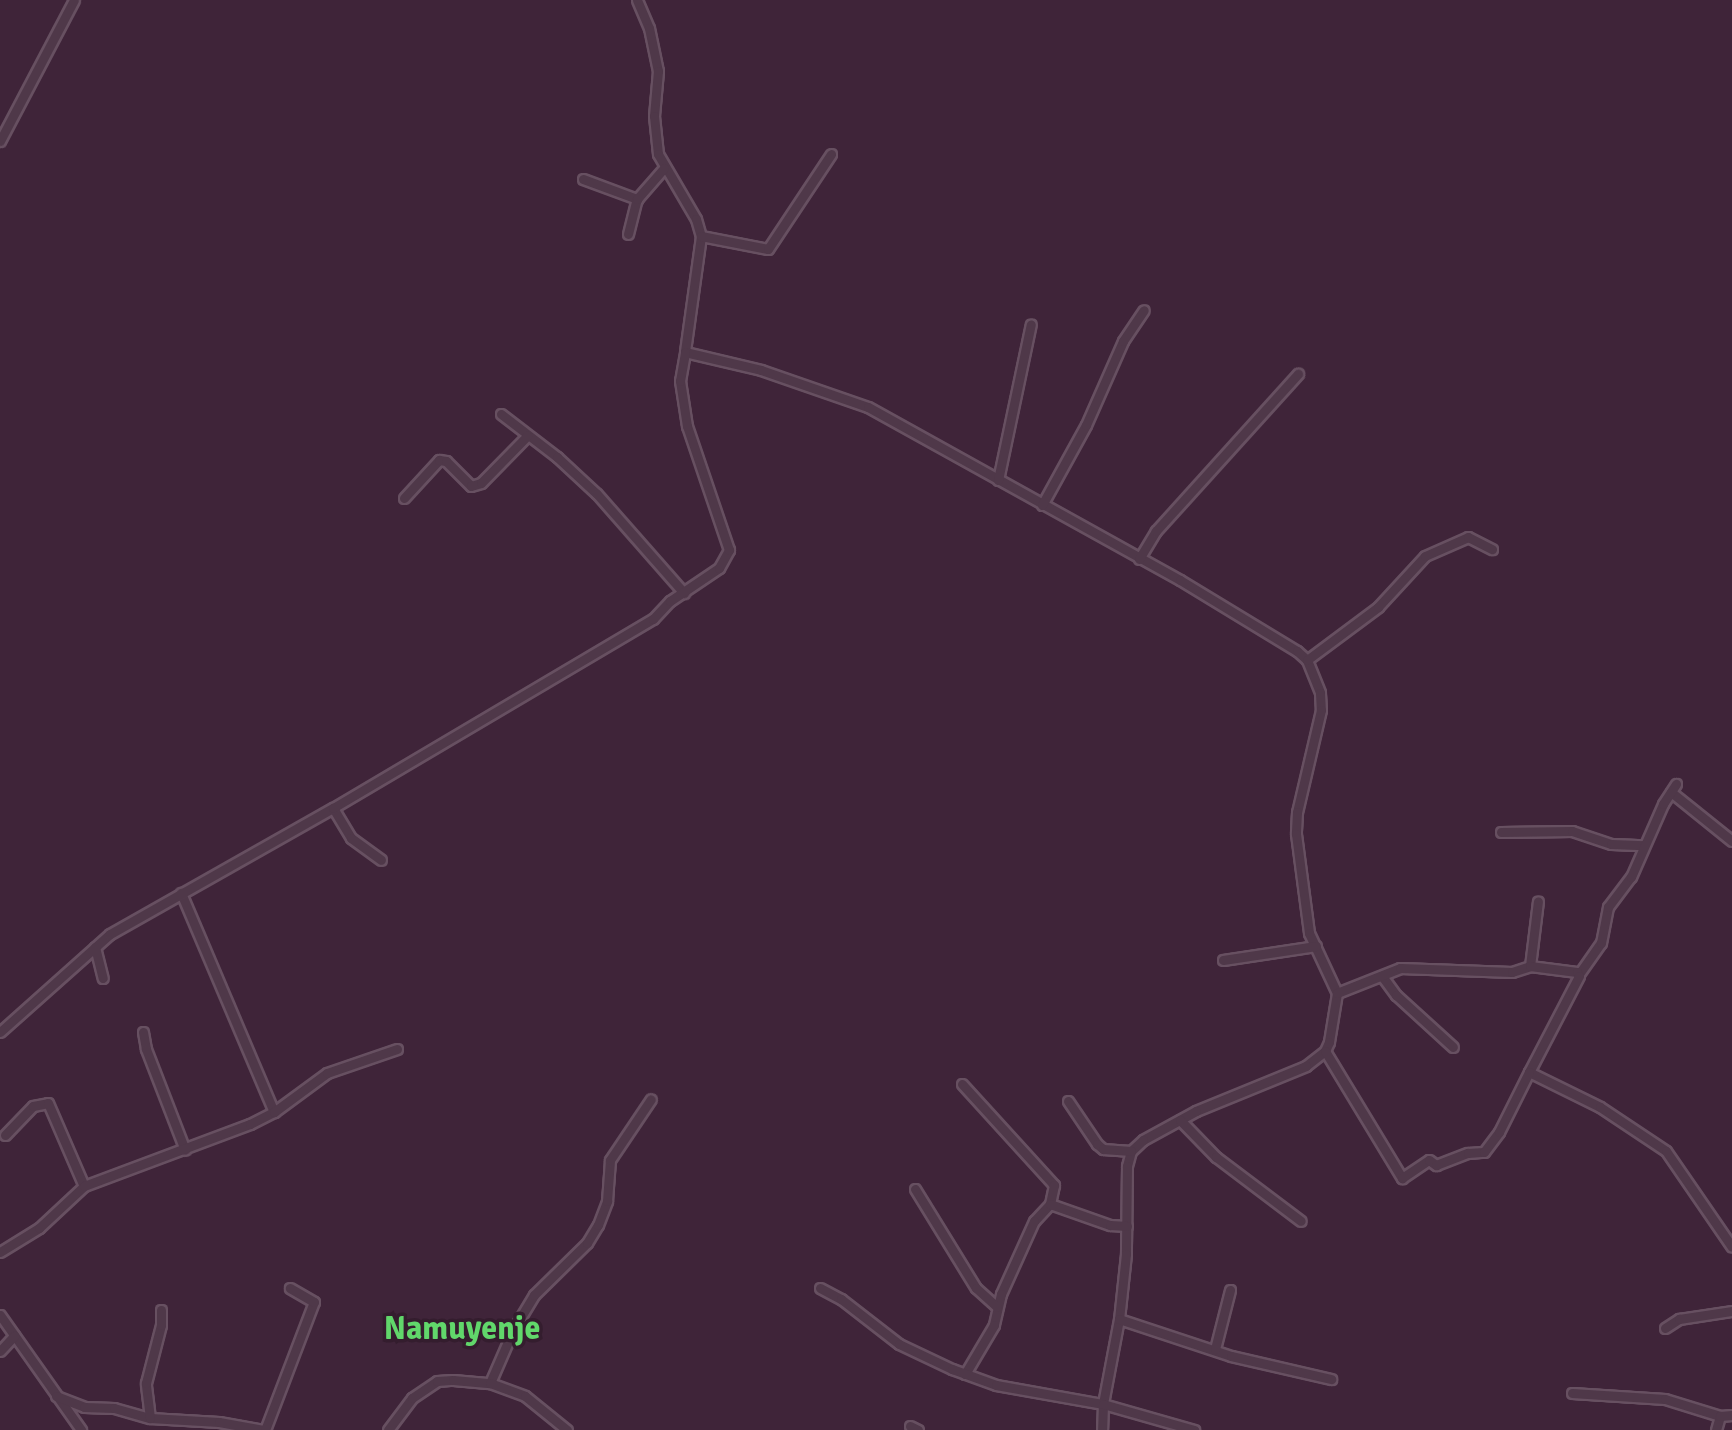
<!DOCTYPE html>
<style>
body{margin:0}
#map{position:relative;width:1732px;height:1430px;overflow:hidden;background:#3f2439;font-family:Signika,sans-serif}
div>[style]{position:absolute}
.roads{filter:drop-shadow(2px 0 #675061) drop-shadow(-2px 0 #675061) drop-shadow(0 2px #675061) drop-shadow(0 -2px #675061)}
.street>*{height:9px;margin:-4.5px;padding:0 4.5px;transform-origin:4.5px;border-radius:4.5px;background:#4f3849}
span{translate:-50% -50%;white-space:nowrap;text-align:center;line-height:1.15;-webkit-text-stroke:7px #341d2e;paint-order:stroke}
.quarter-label{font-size:32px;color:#61d76b;font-weight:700}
</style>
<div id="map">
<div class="roads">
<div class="street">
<div style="left:637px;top:0;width:30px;rotate:67deg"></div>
<div style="left:649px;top:28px;width:44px;rotate:78.2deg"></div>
<div style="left:658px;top:71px;width:45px;rotate:95.1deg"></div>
<div style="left:654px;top:116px;width:38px;rotate:84deg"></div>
<div style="left:658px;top:154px;width:75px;rotate:59.7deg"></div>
<div style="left:696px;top:219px;width:18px;rotate:74deg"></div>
<div style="left:701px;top:236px;width:117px;rotate:97.9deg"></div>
<div style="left:685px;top:352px;width:78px;rotate:13.3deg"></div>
<div style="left:761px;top:370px;width:113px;rotate:19.1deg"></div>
<div style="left:868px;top:407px;width:357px;rotate:29deg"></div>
<div style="left:1180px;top:580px;width:137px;rotate:31.3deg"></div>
<div style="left:1297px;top:651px;width:13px;rotate:42deg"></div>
<div style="left:1307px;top:660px;width:35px;rotate:68deg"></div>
<div style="left:1320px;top:693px;width:17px;rotate:87deg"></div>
<div style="left:1321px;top:710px;width:105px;rotate:103.2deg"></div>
<div style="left:1297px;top:812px;width:22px;rotate:93deg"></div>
<div style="left:1296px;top:834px;width:100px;rotate:82.5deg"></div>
<div style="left:1309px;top:933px;width:66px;rotate:65deg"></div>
<div style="left:1337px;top:993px;width:50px;rotate:99.3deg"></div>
<div style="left:1329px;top:1042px;width:10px;rotate:114deg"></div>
<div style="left:1325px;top:1051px;width:24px;rotate:142deg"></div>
<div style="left:1306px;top:1066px;width:119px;rotate:157.8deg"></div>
<div style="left:1196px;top:1111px;width:60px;rotate:151.3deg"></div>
<div style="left:1143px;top:1140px;width:16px;rotate:137deg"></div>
<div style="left:1131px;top:1151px;width:16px;rotate:105deg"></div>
<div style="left:1127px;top:1166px;width:88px;rotate:90.7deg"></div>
<div style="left:1126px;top:1254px;width:65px;rotate:96.1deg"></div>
<div style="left:1119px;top:1319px;width:86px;rotate:100.7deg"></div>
<div style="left:1103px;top:1404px;width:26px;rotate:92deg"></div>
<div style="left:0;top:141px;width:159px;rotate:-62.3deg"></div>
<div style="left:583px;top:179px;width:58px;rotate:20.3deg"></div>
<div style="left:628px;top:234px;width:36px;rotate:-76deg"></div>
<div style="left:637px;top:199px;width:41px;rotate:-48.9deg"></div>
<div style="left:701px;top:236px;width:68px;rotate:11deg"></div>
<div style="left:768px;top:249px;width:114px;rotate:-56.4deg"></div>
<div style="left:501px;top:414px;width:71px;rotate:37.5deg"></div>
<div style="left:557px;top:457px;width:54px;rotate:42.8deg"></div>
<div style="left:597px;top:494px;width:132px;rotate:48.7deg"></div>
<div style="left:998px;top:480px;width:159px;rotate:-78.1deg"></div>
<div style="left:404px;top:498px;width:52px;rotate:-47.4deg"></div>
<div style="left:439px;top:460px;width:7px;rotate:8deg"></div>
<div style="left:446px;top:461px;width:35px;rotate:45deg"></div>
<div style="left:471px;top:486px;width:10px;rotate:-17deg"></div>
<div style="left:481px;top:483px;width:66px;rotate:-45.6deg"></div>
<div style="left:1042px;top:505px;width:91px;rotate:-61.2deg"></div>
<div style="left:1086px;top:425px;width:92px;rotate:-66.2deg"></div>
<div style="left:1123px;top:341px;width:37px;rotate:-56deg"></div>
<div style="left:1139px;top:559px;width:33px;rotate:-59deg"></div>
<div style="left:1156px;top:531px;width:212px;rotate:-47.9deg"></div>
<div style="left:1307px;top:660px;width:89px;rotate:-36.7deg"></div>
<div style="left:1378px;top:607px;width:69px;rotate:-47.3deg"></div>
<div style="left:1425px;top:556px;width:47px;rotate:-23.8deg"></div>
<div style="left:1468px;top:537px;width:27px;rotate:27deg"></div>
<div style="left:1671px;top:792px;width:78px;rotate:38.8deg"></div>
<div style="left:333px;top:808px;width:35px;rotate:59deg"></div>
<div style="left:351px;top:838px;width:37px;rotate:36deg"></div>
<div style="left:1501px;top:832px;width:71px;rotate:-0.8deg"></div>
<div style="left:1572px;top:831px;width:41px;rotate:18.4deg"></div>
<div style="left:1611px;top:844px;width:33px;rotate:2deg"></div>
<div style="left:181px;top:893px;width:238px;rotate:67deg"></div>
<div style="left:95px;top:947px;width:32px;rotate:76deg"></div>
<div style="left:1223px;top:960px;width:94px;rotate:-8.6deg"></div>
<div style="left:1530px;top:966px;width:65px;rotate:-83deg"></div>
<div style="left:1579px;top:974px;width:38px;rotate:-55deg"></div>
<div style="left:1601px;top:943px;width:37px;rotate:-79deg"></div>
<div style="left:1608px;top:907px;width:38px;rotate:-53deg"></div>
<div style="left:1631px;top:877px;width:80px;rotate:-66.3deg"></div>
<div style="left:1663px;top:804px;width:24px;rotate:-57deg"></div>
<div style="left:1382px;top:976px;width:24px;rotate:54deg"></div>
<div style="left:1396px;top:995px;width:77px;rotate:42.4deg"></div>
<div style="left:1337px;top:993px;width:68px;rotate:-21.6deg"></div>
<div style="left:1400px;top:968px;width:112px;rotate:2deg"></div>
<div style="left:1512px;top:972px;width:19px;rotate:-18deg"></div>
<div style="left:1530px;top:966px;width:47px;rotate:7.3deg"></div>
<div style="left:1577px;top:972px;width:4px;rotate:63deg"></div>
<div style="left:1579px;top:976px;width:108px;rotate:117.5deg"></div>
<div style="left:1529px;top:1072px;width:79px;rotate:26.2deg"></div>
<div style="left:1600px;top:1107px;width:79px;rotate:33.7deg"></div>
<div style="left:1666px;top:1151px;width:116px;rotate:55.5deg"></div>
<div style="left:0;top:1032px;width:147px;rotate:-41.7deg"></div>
<div style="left:110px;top:934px;width:256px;rotate:-29.5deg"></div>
<div style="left:333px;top:808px;width:372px;rotate:-30.6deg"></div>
<div style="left:653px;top:619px;width:25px;rotate:-47deg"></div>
<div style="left:670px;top:601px;width:59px;rotate:-34deg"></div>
<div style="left:719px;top:568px;width:21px;rotate:-61deg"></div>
<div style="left:729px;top:550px;width:131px;rotate:-108.7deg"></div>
<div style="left:687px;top:426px;width:46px;rotate:-98.8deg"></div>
<div style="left:680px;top:381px;width:29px;rotate:-80deg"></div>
<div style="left:143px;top:1032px;width:17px;rotate:80deg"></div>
<div style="left:146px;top:1049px;width:108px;rotate:68.9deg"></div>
<div style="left:1325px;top:1051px;width:149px;rotate:58.8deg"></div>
<div style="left:1402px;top:1178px;width:32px;rotate:-34deg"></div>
<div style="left:1429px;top:1160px;width:9px;rotate:36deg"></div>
<div style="left:1436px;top:1165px;width:34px;rotate:-21deg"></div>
<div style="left:1468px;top:1153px;width:16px;rotate:-4deg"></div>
<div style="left:1484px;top:1152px;width:25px;rotate:-53deg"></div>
<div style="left:1499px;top:1132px;width:67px;rotate:-63.4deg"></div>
<div style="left:962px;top:1084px;width:137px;rotate:47.7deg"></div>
<div style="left:1054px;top:1185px;width:19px;rotate:102deg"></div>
<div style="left:1050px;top:1204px;width:23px;rotate:133deg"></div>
<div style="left:1034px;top:1221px;width:80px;rotate:114.3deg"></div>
<div style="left:1001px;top:1294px;width:32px;rotate:103deg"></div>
<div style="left:994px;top:1325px;width:57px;rotate:120.6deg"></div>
<div style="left:1068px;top:1101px;width:52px;rotate:56deg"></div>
<div style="left:1097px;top:1144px;width:8px;rotate:40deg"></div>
<div style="left:1103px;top:1149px;width:28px;rotate:4deg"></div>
<div style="left:1180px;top:1120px;width:52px;rotate:45.8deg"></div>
<div style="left:1216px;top:1157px;width:106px;rotate:37deg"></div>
<div style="left:5px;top:1135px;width:40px;rotate:-46deg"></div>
<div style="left:33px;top:1106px;width:15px;rotate:-11deg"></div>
<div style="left:48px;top:1103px;width:90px;rotate:66.6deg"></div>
<div style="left:915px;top:1189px;width:116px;rotate:58.4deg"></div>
<div style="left:976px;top:1288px;width:28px;rotate:42deg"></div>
<div style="left:1050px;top:1204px;width:64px;rotate:19.3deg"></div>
<div style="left:1110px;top:1225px;width:17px;rotate:3deg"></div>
<div style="left:0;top:1252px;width:46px;rotate:-31.6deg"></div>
<div style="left:39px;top:1228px;width:62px;rotate:-43deg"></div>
<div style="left:84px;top:1186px;width:177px;rotate:-20.5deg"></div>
<div style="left:250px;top:1124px;width:27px;rotate:-27deg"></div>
<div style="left:274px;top:1112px;width:66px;rotate:-36.3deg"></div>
<div style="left:327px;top:1073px;width:74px;rotate:-18.9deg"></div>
<div style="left:820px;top:1288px;width:24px;rotate:28deg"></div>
<div style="left:841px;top:1299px;width:73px;rotate:37.8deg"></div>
<div style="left:899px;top:1344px;width:59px;rotate:25.3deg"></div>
<div style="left:952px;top:1369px;width:47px;rotate:20deg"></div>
<div style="left:996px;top:1385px;width:109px;rotate:10.1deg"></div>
<div style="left:1103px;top:1404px;width:95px;rotate:15.9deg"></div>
<div style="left:0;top:1315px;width:141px;rotate:54.8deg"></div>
<div style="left:1119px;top:1319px;width:118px;rotate:18.3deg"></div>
<div style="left:1231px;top:1356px;width:103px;rotate:13deg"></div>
<div style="left:1665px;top:1328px;width:17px;rotate:-33deg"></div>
<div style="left:1679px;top:1319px;width:54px;rotate:-8.6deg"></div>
<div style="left:1215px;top:1349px;width:61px;rotate:-75.7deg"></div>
<div style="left:0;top:1351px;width:21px;rotate:-47deg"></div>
<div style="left:490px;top:1383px;width:58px;rotate:-66.5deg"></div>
<div style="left:513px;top:1330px;width:41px;rotate:-59deg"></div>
<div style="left:534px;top:1295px;width:74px;rotate:-44.5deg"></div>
<div style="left:587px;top:1243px;width:21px;rotate:-59deg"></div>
<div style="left:598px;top:1225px;width:26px;rotate:-69deg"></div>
<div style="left:607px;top:1201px;width:41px;rotate:-85.8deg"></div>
<div style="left:610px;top:1160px;width:73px;rotate:-56.1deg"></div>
<div style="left:1572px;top:1393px;width:93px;rotate:3.7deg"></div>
<div style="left:1665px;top:1399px;width:58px;rotate:17.2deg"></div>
<div style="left:1720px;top:1416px;width:15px;rotate:106deg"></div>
<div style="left:56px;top:1396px;width:30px;rotate:21deg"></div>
<div style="left:84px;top:1407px;width:30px;rotate:2deg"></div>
<div style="left:114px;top:1408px;width:37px;rotate:16deg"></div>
<div style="left:150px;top:1418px;width:69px;rotate:3.3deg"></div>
<div style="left:219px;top:1422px;width:45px;rotate:10.3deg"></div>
<div style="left:1720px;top:1416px;width:12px;rotate:-5deg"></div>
<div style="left:150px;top:1418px;width:35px;rotate:-97deg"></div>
<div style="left:146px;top:1383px;width:60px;rotate:-75.5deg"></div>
<div style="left:161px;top:1325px;width:15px;rotate:-90deg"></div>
<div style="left:910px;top:1426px;width:9px;rotate:27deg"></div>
<div style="left:265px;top:1430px;width:137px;rotate:-69.1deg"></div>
<div style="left:314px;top:1302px;width:28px;rotate:-150deg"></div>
<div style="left:388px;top:1430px;width:40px;rotate:-53deg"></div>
<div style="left:412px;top:1398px;width:30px;rotate:-34deg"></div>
<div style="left:437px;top:1381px;width:16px;rotate:-4deg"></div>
<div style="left:453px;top:1380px;width:37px;rotate:5deg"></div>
<div style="left:490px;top:1383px;width:37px;rotate:20deg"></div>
<div style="left:525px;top:1396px;width:54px;rotate:39deg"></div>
</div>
</div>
<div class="quarter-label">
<span style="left:462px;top:1329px">Namuyenje</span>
</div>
</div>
